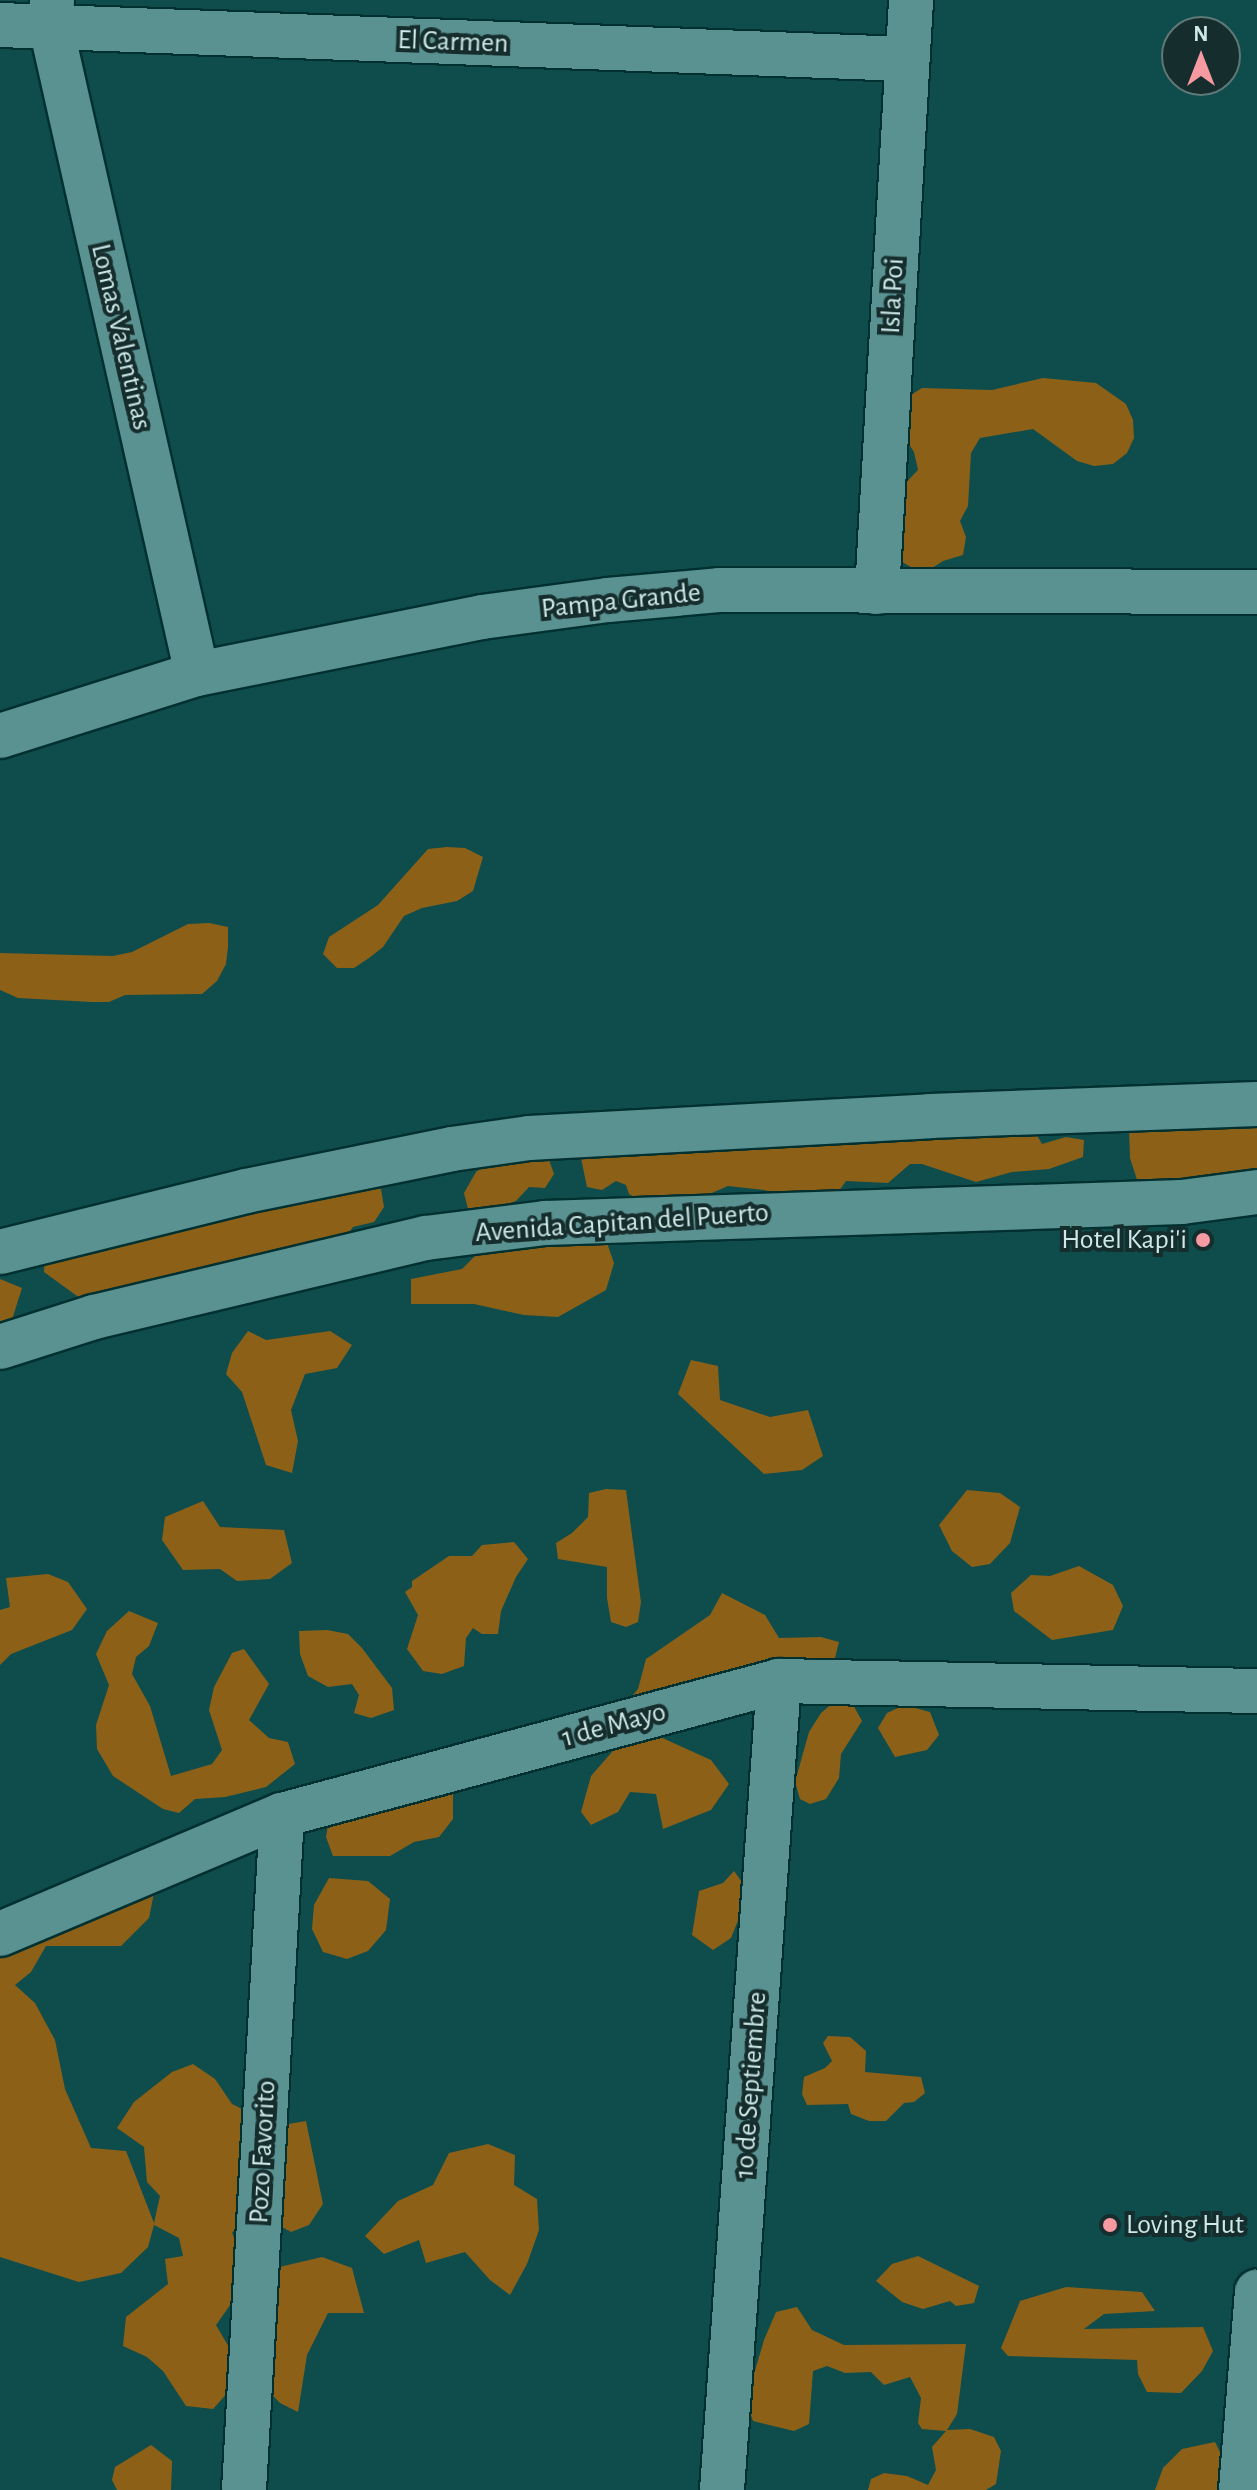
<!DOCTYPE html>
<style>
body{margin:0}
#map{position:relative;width:1257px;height:2490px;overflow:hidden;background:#0f4c4c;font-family:"Alegreya Sans",sans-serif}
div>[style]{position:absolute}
.forest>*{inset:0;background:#8c6117}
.roads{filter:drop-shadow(2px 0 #013030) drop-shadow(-2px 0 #013030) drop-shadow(0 2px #013030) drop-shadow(0 -2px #013030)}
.minor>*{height:44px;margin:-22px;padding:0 22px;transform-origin:22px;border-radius:22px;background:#5a9191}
.dots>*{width:22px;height:22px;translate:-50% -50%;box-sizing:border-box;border:4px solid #162d2d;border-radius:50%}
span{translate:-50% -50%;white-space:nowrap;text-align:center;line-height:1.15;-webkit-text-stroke:8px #162d2d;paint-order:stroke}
.street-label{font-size:28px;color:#cde9e9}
.poi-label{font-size:28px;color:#cde9e9}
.right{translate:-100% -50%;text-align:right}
.left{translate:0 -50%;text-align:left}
.north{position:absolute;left:1161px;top:16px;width:80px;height:80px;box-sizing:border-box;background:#162d2d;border:2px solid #5f7878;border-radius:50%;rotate:0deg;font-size:22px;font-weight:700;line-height:32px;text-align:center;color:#cde9e9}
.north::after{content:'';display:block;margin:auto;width:28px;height:36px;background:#f49aa0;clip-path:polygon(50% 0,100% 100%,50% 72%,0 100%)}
</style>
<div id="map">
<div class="forest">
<div style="clip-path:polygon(1043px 378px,1096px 383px,1126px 404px,1133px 420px,1134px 438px,1127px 453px,1113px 464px,1094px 466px,1077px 461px,1033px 429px,980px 438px,971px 453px,968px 506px,960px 521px,966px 537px,963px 555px,943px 561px,923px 574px,890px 555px,894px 495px,918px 470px,914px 452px,893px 420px,906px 398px,922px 388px,992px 390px)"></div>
<div style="clip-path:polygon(447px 847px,465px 848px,483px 857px,473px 891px,457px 901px,422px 908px,404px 916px,383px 947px,369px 958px,354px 968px,337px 968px,323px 954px,329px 937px,378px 905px,428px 849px)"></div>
<div style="clip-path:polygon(209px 923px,228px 927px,228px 947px,226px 964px,217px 981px,202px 994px,125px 995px,109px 1002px,92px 1002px,18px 998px,0 990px,0 953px,113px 956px,132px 952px,188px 924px)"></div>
<div style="clip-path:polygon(1257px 1114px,1257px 1175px,1202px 1177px,1181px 1188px,1140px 1189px,1130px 1158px,1129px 1128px)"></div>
<div style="clip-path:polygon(1031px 1125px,1042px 1144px,1066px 1137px,1084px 1140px,1083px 1157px,1049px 1169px,1012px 1172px,976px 1182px,922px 1164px,910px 1164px,888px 1183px,846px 1181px,834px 1198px,818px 1205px,764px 1190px,728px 1186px,663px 1214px,629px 1194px,626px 1185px,616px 1181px,602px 1190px,587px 1187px,581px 1158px,581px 1146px)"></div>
<div style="clip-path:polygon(547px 1154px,554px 1174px,545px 1188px,529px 1187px,516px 1201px,493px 1208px,468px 1209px,464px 1193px,476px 1172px,493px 1158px)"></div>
<div style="clip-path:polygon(380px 1183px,384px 1207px,374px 1222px,353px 1227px,341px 1243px,233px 1271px,138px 1282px,94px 1317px,77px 1296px,44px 1272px,45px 1253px,126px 1230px,150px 1238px,177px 1223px)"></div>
<div style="clip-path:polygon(538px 1228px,606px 1240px,614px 1263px,606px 1290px,558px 1317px,524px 1315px,474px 1304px,411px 1304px,411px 1279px,462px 1269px,478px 1253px,510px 1250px)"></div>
<div style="clip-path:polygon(0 1279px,22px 1288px,4px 1345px,0 1347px)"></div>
<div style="clip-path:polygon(248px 1331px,266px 1340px,330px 1331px,352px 1345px,337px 1368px,305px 1374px,291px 1410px,298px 1441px,292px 1473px,266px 1465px,242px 1392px,226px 1374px,232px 1353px)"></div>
<div style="clip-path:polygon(691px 1360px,718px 1366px,720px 1400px,770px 1417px,808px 1410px,823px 1456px,802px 1470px,764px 1474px,678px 1394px)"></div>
<div style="clip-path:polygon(606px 1489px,626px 1490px,641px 1602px,638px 1622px,626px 1627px,611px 1622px,607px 1598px,607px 1567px,558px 1559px,556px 1543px,572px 1533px,588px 1517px,589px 1493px)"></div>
<div style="clip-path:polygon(967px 1490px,1000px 1493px,1020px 1507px,1010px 1543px,990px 1564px,972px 1567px,952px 1551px,939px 1525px)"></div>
<div style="clip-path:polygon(203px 1501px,220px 1527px,284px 1530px,292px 1563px,270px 1579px,237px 1581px,220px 1569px,183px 1570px,162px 1540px,165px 1517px)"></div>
<div style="clip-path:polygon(514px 1542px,528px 1559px,516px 1577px,501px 1611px,498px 1634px,482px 1634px,473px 1628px,466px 1638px,464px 1666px,442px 1674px,423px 1671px,407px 1649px,418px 1615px,405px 1592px,412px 1587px,412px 1581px,449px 1556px,472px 1556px,482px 1545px)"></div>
<div style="clip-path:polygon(1079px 1566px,1113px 1585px,1123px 1606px,1113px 1630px,1052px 1640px,1014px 1611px,1011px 1593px,1031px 1575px,1050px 1576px)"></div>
<div style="clip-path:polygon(48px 1574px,68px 1582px,87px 1609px,72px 1630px,11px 1654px,0 1665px,0 1610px,10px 1607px,6px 1578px)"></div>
<div style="clip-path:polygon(722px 1593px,765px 1615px,779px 1638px,821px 1637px,839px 1642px,833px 1666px,629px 1700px,638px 1689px,646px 1659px,710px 1615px)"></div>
<div style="clip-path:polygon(129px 1611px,158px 1623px,149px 1646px,136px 1657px,132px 1674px,150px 1706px,171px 1776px,212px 1764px,222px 1750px,209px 1710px,214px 1687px,232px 1653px,244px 1649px,269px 1684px,249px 1720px,269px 1738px,288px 1742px,295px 1764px,266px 1787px,225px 1797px,195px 1799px,179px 1813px,163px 1809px,113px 1776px,97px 1749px,96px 1725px,109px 1685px,96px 1654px,107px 1631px)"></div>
<div style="clip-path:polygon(327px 1630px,348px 1634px,362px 1648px,392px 1688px,394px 1710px,371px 1718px,354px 1713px,359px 1695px,352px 1684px,328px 1687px,308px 1676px,300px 1654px,299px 1631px)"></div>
<div style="clip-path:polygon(834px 1702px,852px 1703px,862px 1721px,841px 1754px,839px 1778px,826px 1799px,810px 1804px,800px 1799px,795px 1782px,809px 1732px,821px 1713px)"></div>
<div style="clip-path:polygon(904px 1705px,930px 1712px,939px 1735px,927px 1750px,895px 1757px,878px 1728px,887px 1713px)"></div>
<div style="clip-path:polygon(647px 1731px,711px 1760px,729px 1784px,711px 1810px,663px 1829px,656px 1794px,630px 1792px,618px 1812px,591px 1825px,581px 1812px,591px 1776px,618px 1745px)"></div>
<div style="clip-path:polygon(453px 1789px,453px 1819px,439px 1837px,414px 1842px,390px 1856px,333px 1856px,326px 1837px,329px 1819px)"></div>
<div style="clip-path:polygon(734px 1871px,744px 1885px,741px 1913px,731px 1938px,713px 1950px,692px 1935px,699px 1891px,723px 1883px)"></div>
<div style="clip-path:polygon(329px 1878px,368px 1881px,390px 1899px,386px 1930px,368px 1951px,347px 1959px,323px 1952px,312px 1929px,314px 1905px)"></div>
<div style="clip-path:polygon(155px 1888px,149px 1918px,121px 1946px,46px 1946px,31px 1972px,15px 1985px,35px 2003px,55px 2040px,65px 2089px,91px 2148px,126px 2151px,154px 2223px,160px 2196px,147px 2182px,144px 2147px,117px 2128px,134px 2102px,172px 2072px,193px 2064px,215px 2079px,232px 2104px,277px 2126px,306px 2121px,323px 2204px,309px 2225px,291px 2232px,268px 2219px,232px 2232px,239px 2253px,235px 2298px,216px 2325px,237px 2361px,230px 2390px,213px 2409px,186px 2406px,163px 2371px,147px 2357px,123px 2346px,126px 2317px,168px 2284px,165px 2259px,183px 2256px,179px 2238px,154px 2225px,148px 2247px,121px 2273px,79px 2282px,0 2257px,0 1917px)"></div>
<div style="clip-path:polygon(828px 2036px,850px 2037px,866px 2051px,865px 2072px,921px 2077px,925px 2093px,914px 2102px,904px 2103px,886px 2121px,869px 2121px,851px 2114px,848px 2104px,807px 2105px,802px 2094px,804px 2077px,825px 2068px,832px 2061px,823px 2043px)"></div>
<div style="clip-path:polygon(488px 2144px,515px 2155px,514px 2185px,537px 2199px,539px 2230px,527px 2264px,510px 2295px,490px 2280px,465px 2252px,426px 2263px,419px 2240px,384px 2254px,365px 2236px,398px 2201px,433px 2185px,449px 2153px)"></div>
<div style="clip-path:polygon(918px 2256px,979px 2286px,974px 2303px,956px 2306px,950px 2301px,923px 2309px,902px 2302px,876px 2281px,892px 2264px)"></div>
<div style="clip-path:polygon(322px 2257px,352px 2268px,364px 2313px,328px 2313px,307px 2355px,298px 2412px,280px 2403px,263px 2385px,275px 2268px)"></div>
<div style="clip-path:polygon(1066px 2287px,1142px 2292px,1155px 2311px,1104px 2314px,1084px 2329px,1203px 2327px,1213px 2351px,1202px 2371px,1181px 2393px,1147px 2392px,1138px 2374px,1137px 2360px,1008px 2356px,1001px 2348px,1020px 2301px)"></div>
<div style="clip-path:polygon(797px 2307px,812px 2330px,844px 2345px,966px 2344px,957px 2414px,947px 2430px,970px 2429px,994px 2437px,1001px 2451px,996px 2484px,986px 2490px,868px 2490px,871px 2479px,884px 2473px,907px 2476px,928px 2485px,936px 2470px,932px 2447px,946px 2431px,922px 2429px,918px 2423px,921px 2398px,910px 2377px,884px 2385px,871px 2372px,845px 2373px,827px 2366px,813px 2371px,809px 2424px,794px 2431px,753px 2421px,746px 2401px,764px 2340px,776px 2312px)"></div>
<div style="clip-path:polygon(1215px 2442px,1224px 2460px,1223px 2490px,1155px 2490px,1163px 2468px,1182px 2449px)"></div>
<div style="clip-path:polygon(151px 2445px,172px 2461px,171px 2490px,117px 2490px,112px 2480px,115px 2467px)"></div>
</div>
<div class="roads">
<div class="minor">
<div style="left:52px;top:0;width:27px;rotate:92deg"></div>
<div style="left:51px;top:27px;width:663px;rotate:77.28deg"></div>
<div style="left:0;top:25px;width:907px;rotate:2.15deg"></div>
<div style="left:877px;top:592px;width:593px;rotate:-86.71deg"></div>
<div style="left:0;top:736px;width:207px;rotate:-17.5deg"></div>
<div style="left:197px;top:674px;width:291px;rotate:-11.3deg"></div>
<div style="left:482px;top:617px;width:127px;rotate:-7.7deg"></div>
<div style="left:608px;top:600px;width:111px;rotate:-5.1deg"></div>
<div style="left:719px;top:590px;width:538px;rotate:0.21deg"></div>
<div style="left:0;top:1252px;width:253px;rotate:-13.9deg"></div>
<div style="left:246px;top:1191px;width:210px;rotate:-11.5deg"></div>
<div style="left:452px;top:1149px;width:78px;rotate:-8.1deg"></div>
<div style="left:529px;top:1138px;width:402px;rotate:-3.1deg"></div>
<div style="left:930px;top:1116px;width:327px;rotate:-2.1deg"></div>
<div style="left:0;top:1347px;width:99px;rotate:-17.7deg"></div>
<div style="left:94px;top:1317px;width:341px;rotate:-13.4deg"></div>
<div style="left:426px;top:1238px;width:120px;rotate:-7.2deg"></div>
<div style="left:545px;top:1223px;width:637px;rotate:-1.89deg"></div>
<div style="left:1182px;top:1202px;width:76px;rotate:-7.6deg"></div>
<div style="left:0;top:1934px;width:306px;rotate:-22.9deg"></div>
<div style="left:282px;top:1815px;width:515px;rotate:-15.09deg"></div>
<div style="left:779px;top:1681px;width:478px;rotate:1.2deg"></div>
<div style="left:244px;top:2490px;width:676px;rotate:-86.78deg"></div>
<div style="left:722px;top:2490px;width:811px;rotate:-85.97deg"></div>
<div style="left:1241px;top:2490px;width:199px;rotate:-85.4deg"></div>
</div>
</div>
<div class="dots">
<div style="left:1203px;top:1240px;background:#f49aa0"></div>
<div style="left:1110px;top:2225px;background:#f49aa0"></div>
</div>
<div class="street-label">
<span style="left:453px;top:42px;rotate:2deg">El Carmen</span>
<span style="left:893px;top:296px;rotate:-87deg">Isla Poi</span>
<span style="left:121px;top:337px;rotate:77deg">Lomas Valentinas</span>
<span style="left:621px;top:601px;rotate:-6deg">Pampa Grande</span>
<span style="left:622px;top:1223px;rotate:-4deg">Avenida Capitan del Puerto</span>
<span style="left:614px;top:1725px;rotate:-15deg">1 de Mayo</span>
<span style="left:751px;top:2085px;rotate:-86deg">1o de Septiembre</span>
<span style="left:263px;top:2152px;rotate:-87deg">Pozo Favorito</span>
</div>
<div class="poi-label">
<span class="right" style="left:1187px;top:1240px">Hotel Kapi'i</span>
<span class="left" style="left:1126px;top:2225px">Loving Hut</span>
</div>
<div class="north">N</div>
</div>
